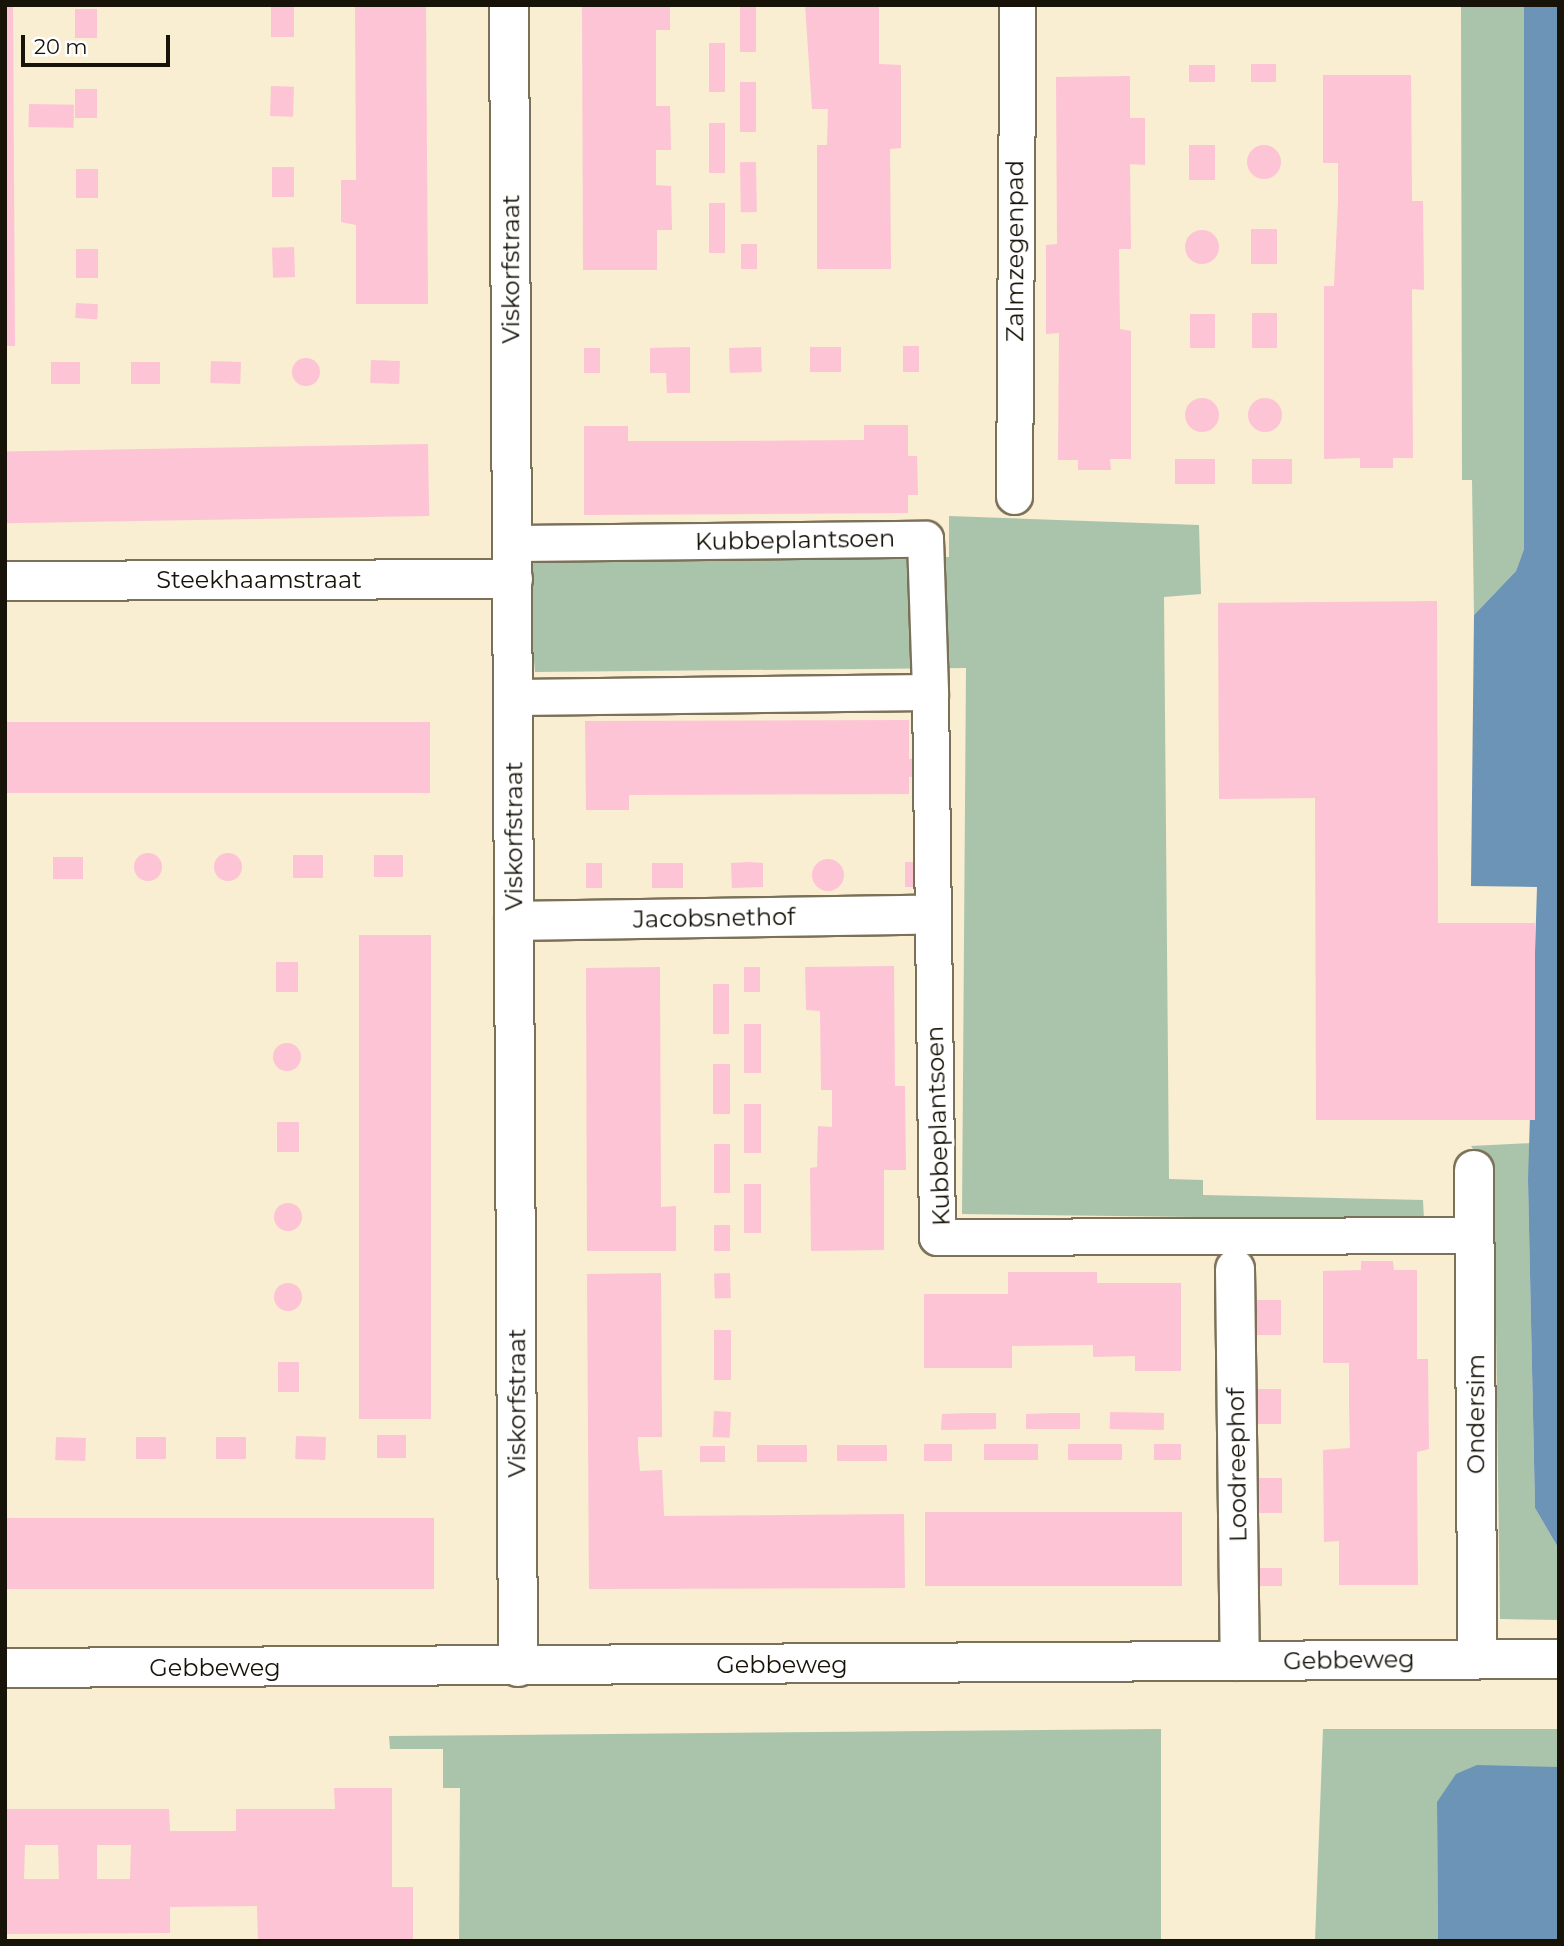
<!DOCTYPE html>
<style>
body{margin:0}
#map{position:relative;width:1564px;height:1946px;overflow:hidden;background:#f9edd2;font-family:Montserrat,sans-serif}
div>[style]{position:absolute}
.green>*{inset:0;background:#a9c4ab}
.water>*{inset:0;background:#6b94b6}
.building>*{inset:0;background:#fdc4d5;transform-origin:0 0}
.round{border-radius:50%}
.roads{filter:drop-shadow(2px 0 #7b7158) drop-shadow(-2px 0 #7b7158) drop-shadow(0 2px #7b7158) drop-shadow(0 -2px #7b7158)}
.pedestrian>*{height:35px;margin:-17.5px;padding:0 17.5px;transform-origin:17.5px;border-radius:17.5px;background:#fff}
.minor>*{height:38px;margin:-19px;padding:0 19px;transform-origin:19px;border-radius:19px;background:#fff}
span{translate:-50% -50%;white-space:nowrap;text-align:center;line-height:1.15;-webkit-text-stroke:5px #fff;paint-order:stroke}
.street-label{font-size:24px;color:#171309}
.frame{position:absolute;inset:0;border:7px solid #171309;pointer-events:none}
.scale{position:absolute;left:21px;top:35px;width:149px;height:32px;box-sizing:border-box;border:4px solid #171309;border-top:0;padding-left:9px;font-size:21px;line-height:24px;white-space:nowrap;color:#171309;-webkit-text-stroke:5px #fff;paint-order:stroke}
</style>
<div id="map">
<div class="green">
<div style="clip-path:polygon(1461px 5px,1524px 5px,1524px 549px,1516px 571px,1474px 615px,1472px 480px,1462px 480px)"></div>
<div style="clip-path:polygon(949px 516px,1199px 525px,1201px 594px,1164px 597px,1169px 1179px,1203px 1180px,1203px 1195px,1423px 1200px,1424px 1220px,962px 1214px,966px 668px,535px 672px,525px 557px,949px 557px)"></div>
<div style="clip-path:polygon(1533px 1143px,1528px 1181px,1535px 1508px,1559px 1549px,1559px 1620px,1500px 1619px,1494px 1181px,1471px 1146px)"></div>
<div style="clip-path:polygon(1161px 1729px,1161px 1941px,459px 1941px,460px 1788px,443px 1788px,443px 1749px,390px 1749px,389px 1736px)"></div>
<div style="clip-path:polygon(1323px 1729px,1559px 1729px,1559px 1767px,1437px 1802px,1438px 1941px,1315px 1941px)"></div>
</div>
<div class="water">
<div style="clip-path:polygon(1524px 5px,1559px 5px,1559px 1549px,1535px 1508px,1528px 1181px,1537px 887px,1471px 886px,1474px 615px,1516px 571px,1524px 549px)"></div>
<div style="clip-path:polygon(1477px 1765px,1559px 1767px,1559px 1941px,1438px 1941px,1437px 1802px,1456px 1774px)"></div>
</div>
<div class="building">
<div style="clip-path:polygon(5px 5px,13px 5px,15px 346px,5px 346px)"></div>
<div style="clip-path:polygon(355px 5px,426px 5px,428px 304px,356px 304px,356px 225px,341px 222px,341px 180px,356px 180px)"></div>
<div style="clip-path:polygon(582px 5px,670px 5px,670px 30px,656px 30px,656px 106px,670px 106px,671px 150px,656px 150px,656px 185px,671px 186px,672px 230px,657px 230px,657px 270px,583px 270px)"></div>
<div style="left:740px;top:5px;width:16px;height:47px"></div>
<div style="clip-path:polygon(805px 5px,879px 5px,879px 64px,901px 65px,901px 148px,890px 149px,891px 269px,817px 269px,817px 145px,827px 145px,828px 109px,812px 109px)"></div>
<div style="left:271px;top:7px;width:23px;height:30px"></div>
<div style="left:75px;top:9px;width:22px;height:29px"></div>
<div style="left:709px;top:43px;width:16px;height:49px"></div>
<div style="left:1251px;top:64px;width:25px;height:18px"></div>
<div style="left:1189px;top:65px;width:26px;height:17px"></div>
<div style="clip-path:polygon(1323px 75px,1411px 75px,1412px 201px,1423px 201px,1424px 290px,1412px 289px,1413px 458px,1393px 458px,1393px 468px,1360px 468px,1360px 458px,1324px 459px,1324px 286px,1334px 286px,1338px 202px,1338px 163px,1323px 163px)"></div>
<div style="clip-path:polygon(1130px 76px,1130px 118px,1145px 118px,1145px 165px,1130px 164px,1131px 249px,1119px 249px,1120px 329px,1131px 331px,1131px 459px,1110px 459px,1111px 470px,1078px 470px,1078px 460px,1058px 460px,1059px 333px,1046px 334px,1046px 245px,1057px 244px,1056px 77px)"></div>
<div style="left:756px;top:82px;width:50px;height:16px;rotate:90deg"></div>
<div style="left:271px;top:86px;width:23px;height:30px;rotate:2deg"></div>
<div style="left:75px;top:89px;width:22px;height:29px"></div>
<div style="left:29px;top:104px;width:45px;height:23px;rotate:1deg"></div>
<div style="left:709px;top:123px;width:16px;height:50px"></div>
<div style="left:1189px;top:145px;width:26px;height:35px"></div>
<div class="round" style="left:1247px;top:145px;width:34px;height:34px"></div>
<div style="left:756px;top:162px;width:50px;height:16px;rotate:89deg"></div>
<div style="left:272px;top:167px;width:22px;height:30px"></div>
<div style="left:76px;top:169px;width:22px;height:29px"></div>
<div style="left:709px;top:203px;width:16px;height:50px"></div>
<div style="left:1251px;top:229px;width:26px;height:35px"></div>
<div class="round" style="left:1185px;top:230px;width:34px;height:34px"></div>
<div style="left:741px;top:244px;width:16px;height:25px"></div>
<div style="left:294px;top:247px;width:30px;height:22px;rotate:88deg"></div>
<div style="left:76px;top:249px;width:22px;height:29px"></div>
<div style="left:76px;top:303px;width:22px;height:15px;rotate:3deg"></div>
<div style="left:1252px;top:313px;width:25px;height:35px"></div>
<div style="left:1190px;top:314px;width:25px;height:34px"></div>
<div style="left:903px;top:346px;width:16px;height:26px"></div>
<div style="clip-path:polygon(690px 347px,690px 393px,667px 393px,666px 373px,650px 373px,650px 348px)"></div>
<div style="left:761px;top:347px;width:25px;height:32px;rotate:88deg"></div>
<div style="left:810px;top:347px;width:31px;height:25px"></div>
<div style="left:584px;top:348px;width:16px;height:25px"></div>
<div class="round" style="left:292px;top:358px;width:28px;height:28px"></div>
<div style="left:371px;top:360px;width:29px;height:23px;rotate:2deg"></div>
<div style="left:211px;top:361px;width:30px;height:22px;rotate:2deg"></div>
<div style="left:80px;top:362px;width:22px;height:29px;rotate:90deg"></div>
<div style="left:131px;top:362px;width:29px;height:22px"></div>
<div class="round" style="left:1185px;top:398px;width:34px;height:34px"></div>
<div class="round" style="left:1248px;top:398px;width:34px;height:34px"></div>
<div style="clip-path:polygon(864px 425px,908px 425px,908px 456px,917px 456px,918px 495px,908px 495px,908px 513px,584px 515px,584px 426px,628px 426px,628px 441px,706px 441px,864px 440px)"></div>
<div style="left:428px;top:444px;width:72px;height:423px;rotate:89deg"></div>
<div style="left:1215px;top:459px;width:25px;height:40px;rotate:90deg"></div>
<div style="left:1252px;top:459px;width:40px;height:25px"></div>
<div style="clip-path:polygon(1437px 601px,1438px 923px,1535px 923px,1535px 1120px,1316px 1120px,1315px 798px,1219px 799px,1218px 603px)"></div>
<div style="clip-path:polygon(909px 720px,909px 759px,918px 758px,919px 776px,909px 777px,909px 794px,629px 795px,629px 810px,586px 810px,585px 721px)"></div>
<div style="left:430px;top:722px;width:71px;height:425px;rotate:90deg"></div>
<div class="round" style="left:214px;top:853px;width:28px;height:28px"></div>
<div class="round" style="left:134px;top:853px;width:28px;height:28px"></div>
<div style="left:323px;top:855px;width:23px;height:30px;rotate:90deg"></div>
<div style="left:374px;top:855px;width:29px;height:22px"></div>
<div style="left:53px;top:857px;width:30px;height:22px"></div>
<div class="round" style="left:812px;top:859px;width:32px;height:32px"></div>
<div style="clip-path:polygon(748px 862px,763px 863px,763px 887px,732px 888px,731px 863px)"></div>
<div style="left:905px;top:862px;width:16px;height:25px"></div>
<div style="left:586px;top:863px;width:16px;height:25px"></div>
<div style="left:652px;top:863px;width:31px;height:25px"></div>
<div style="left:359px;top:935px;width:72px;height:484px"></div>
<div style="left:276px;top:962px;width:22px;height:30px"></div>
<div style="clip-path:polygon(894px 966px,895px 1086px,905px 1086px,906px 1170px,884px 1170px,884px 1250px,811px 1251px,810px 1168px,817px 1167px,818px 1126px,832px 1127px,832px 1090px,821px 1090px,820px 1011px,806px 1010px,805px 967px)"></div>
<div style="clip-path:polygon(660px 967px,661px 1207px,676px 1206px,676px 1251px,587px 1251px,586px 968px)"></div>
<div style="left:744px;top:967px;width:16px;height:25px"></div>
<div style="left:713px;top:984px;width:16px;height:50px"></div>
<div style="left:744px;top:1024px;width:17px;height:49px"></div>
<div class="round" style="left:273px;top:1043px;width:28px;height:28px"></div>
<div style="left:713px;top:1064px;width:17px;height:50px"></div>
<div style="left:744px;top:1104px;width:17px;height:49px"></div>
<div style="left:277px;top:1122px;width:22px;height:30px"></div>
<div style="left:714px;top:1144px;width:16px;height:49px"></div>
<div style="left:744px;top:1184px;width:17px;height:49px"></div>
<div class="round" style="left:274px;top:1203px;width:28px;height:28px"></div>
<div style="left:730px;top:1225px;width:26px;height:16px;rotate:90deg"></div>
<div style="clip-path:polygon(1361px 1261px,1393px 1261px,1394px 1270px,1417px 1270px,1417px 1359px,1428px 1359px,1429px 1449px,1417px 1452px,1418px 1585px,1339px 1585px,1339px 1541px,1324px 1542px,1323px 1450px,1350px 1448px,1349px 1406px,1349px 1363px,1323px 1363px,1323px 1271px,1361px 1270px)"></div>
<div style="clip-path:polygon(1008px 1272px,1097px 1272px,1097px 1283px,1181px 1283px,1181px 1371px,1135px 1371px,1135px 1356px,1093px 1357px,1093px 1345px,1012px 1346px,1012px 1368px,924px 1368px,924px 1294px,1008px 1294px)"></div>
<div style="clip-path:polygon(661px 1273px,662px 1437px,638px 1437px,638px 1449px,640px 1471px,662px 1470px,664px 1516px,904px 1514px,905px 1588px,589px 1589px,587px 1274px)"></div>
<div style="left:730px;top:1273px;width:25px;height:16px;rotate:88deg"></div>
<div class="round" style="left:274px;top:1283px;width:28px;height:28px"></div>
<div style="left:1256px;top:1300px;width:25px;height:35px"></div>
<div style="left:714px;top:1330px;width:17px;height:50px"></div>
<div style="left:299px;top:1362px;width:30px;height:21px;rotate:90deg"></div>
<div style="left:1256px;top:1389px;width:25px;height:35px"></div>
<div style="left:714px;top:1411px;width:17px;height:26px;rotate:3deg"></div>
<div style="left:1110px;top:1412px;width:54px;height:17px;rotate:1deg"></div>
<div style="clip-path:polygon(969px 1413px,996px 1413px,996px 1429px,941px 1430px,942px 1414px)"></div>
<div style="clip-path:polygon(1053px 1413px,1080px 1413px,1080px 1429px,1026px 1429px,1026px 1414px)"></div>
<div style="left:406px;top:1435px;width:23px;height:29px;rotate:90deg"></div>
<div style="left:296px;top:1436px;width:30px;height:23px;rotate:2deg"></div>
<div style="left:56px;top:1437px;width:30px;height:23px;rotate:2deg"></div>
<div style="left:136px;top:1437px;width:30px;height:22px"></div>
<div style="left:216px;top:1437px;width:30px;height:22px"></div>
<div style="left:952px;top:1444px;width:17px;height:28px;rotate:90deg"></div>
<div style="left:1038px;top:1444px;width:16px;height:54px;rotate:90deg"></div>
<div style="left:1068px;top:1444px;width:54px;height:16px"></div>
<div style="left:1154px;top:1444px;width:27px;height:16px"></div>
<div style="left:757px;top:1445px;width:50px;height:17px"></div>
<div style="left:837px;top:1445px;width:50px;height:16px"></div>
<div style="left:700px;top:1446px;width:25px;height:16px"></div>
<div style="left:1257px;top:1478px;width:25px;height:35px"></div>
<div style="left:1182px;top:1512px;width:74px;height:257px;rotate:90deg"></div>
<div style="left:434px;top:1518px;width:71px;height:429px;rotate:90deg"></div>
<div style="left:1257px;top:1568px;width:25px;height:18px"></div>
<div style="clip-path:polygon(evenodd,334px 1788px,392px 1788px,392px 1887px,413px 1887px,413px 1941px,258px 1941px,257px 1906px,170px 1907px,170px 1933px,5px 1934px,5px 1809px,169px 1809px,170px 1831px,236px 1831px,236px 1809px,335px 1809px,334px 1788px,25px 1845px,58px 1845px,59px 1879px,24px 1879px,25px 1845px,334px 1788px,97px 1845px,131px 1845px,130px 1879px,97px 1879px,97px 1845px)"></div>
</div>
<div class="roads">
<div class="pedestrian">
<div style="left:1014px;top:496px;width:491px;rotate:-89.6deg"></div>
<div style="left:512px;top:543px;width:413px;rotate:-0.6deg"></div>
<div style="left:925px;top:539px;width:153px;rotate:88.1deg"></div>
<div style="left:930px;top:692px;width:417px;rotate:179.3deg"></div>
<div style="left:930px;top:692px;width:545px;rotate:89.26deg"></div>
<div style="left:937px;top:1237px;width:538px;rotate:-0.21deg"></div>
</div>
<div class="minor">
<div style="left:509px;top:5px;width:1662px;rotate:89.69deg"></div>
<div style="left:5px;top:581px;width:508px;rotate:-0.23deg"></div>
<div style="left:514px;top:921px;width:400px;rotate:-0.9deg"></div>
<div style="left:1474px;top:1170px;width:488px;rotate:89.6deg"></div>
<div style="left:1235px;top:1269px;width:392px;rotate:89.3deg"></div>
<div style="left:5px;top:1668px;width:1554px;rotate:-0.33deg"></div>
</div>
</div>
<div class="street-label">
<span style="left:1015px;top:251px;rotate:-90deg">Zalmzegenpad</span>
<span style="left:511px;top:269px;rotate:-90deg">Viskorfstraat</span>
<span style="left:795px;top:540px;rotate:-1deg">Kubbeplantsoen</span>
<span style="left:259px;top:580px">Steekhaamstraat</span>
<span style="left:514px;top:836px;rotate:-90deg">Viskorfstraat</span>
<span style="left:714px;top:918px;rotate:-1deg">Jacobsnethof</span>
<span style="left:938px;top:1126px;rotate:-92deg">Kubbeplantsoen</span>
<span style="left:517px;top:1403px;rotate:-90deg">Viskorfstraat</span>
<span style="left:1476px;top:1414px;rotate:-90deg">Ondersim</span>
<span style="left:1237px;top:1465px;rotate:-91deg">Loodreephof</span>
<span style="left:1349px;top:1660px;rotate:-1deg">Gebbeweg</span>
<span style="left:782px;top:1665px">Gebbeweg</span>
<span style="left:215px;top:1668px">Gebbeweg</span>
</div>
<div class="frame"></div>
<div class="scale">20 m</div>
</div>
